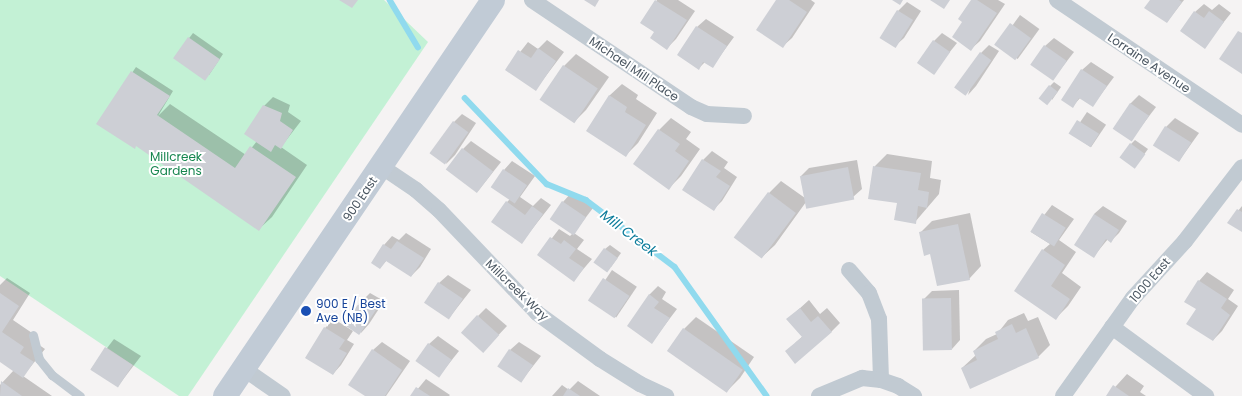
<!DOCTYPE html>
<style>
body{margin:0}
#map{position:relative;width:1242px;height:396px;overflow:hidden;background:#f5f3f3;font-family:Poppins,sans-serif}
div>[style]{position:absolute}
.green>*{inset:0;background:#c3f1d5}
.shadow>*{inset:0;background:#0003;transform-origin:0 0}
.stream>*{height:5.5px;margin:-2.75px;padding:0 2.75px;transform-origin:2.75px;border-radius:2.75px;background:#90daee}
.building>*{inset:0;background:#cdcfd5;transform-origin:0 0}
.service>*{height:9px;margin:-4.5px;padding:0 4.5px;transform-origin:4.5px;border-radius:4.5px;background:#c1cad2}
.minor>*{height:16px;margin:-8px;padding:0 8px;transform-origin:8px;border-radius:8px;background:#c1cad2}
.secondary>*{height:24px;margin:-12px;padding:0 12px;transform-origin:12px;border-radius:12px;background:#c1cbd6}
.dots>*{width:14px;height:14px;translate:-50% -50%;box-sizing:border-box;border:2px solid #fff;border-radius:50%}
span{translate:-50% -50%;white-space:nowrap;text-align:center;line-height:1.15;-webkit-text-stroke:4px #fff;paint-order:stroke}
.street-label{font-size:12px;color:#4a5661}
.park-label{font-size:12px;color:#17864f}
.transit-label{font-size:12px;color:#164399}
.left{translate:0 -50%;text-align:left}
.water-label{font-size:14px;color:#0c7c9b;font-style:italic}
</style>
<div id="map">
<div class="green">
<div style="clip-path:polygon(0 0,384px 0,428px 42px,188px 396px,179px 396px,0 276px)"></div>
</div>
<div class="shadow">
<div style="clip-path:polygon(657px 0,678px 0,695px 11px,676px 39px,667px 48px,655px 32px,642px 23px)"></div>
<div style="clip-path:polygon(777px 0,811px 0,815px 3px,792px 38px,783px 46px)"></div>
<div style="clip-path:polygon(973px 0,998px 0,1005px 4px,980px 41px,971px 49px,964px 22px)"></div>
<div style="clip-path:polygon(1151px 0,1184px 0,1167px 22px)"></div>
<div style="clip-path:polygon(907px 2px,921px 11px,904px 38px,895px 46px,881px 37px,898px 11px)"></div>
<div style="clip-path:polygon(1204px 4px,1212px 10px,1219px 4px,1231px 13px,1204px 47px,1195px 12px)"></div>
<div style="left:1020px;top:15px;width:24px;height:37px;rotate:36deg"></div>
<div style="clip-path:polygon(706px 19px,734px 37px,712px 67px,705px 62px,699px 68px,697px 27px)"></div>
<div style="clip-path:polygon(193px 33px,223px 54px,209px 75px,174px 58px)"></div>
<div style="clip-path:polygon(942px 33px,957px 43px,933px 73px,934px 41px)"></div>
<div style="clip-path:polygon(1054px 38px,1074px 52px,1053px 79px,1045px 46px)"></div>
<div style="clip-path:polygon(547px 40px,564px 52px,536px 89px,506px 70px,528px 42px,538px 49px)"></div>
<div style="clip-path:polygon(989px 45px,999px 51px,976px 86px,968px 95px,981px 53px)"></div>
<div style="clip-path:polygon(576px 54px,609px 77px,586px 110px,574px 122px,564px 66px)"></div>
<div style="clip-path:polygon(1091px 62px,1114px 77px,1093px 105px,1081px 97px,1073px 106px,1082px 70px)"></div>
<div style="clip-path:polygon(136px 67px,173px 91px,158px 116px,170px 104px,246px 155px,257px 141px,264px 106px,273px 97px,290px 105px,288px 112px,301px 121px,281px 147px,307px 165px,272px 217px,259px 229px,137px 145px,98px 123px)"></div>
<div style="clip-path:polygon(1054px 82px,1061px 87px,1052px 100px,1050px 86px)"></div>
<div style="clip-path:polygon(622px 84px,638px 95px,636px 99px,657px 113px,638px 143px,626px 155px,609px 96px)"></div>
<div style="clip-path:polygon(1139px 95px,1156px 107px,1131px 140px,1130px 104px)"></div>
<div style="left:1087px;top:112px;width:23px;height:27px;rotate:34deg"></div>
<div style="clip-path:polygon(462px 114px,476px 123px,455px 155px,446px 164px,454px 122px)"></div>
<div style="clip-path:polygon(671px 118px,691px 132px,686px 139px,700px 149px,681px 176px,669px 188px,659px 130px)"></div>
<div style="clip-path:polygon(1175px 118px,1199px 133px,1179px 161px,1166px 127px)"></div>
<div style="clip-path:polygon(1135px 140px,1148px 149px,1138px 163px,1131px 144px)"></div>
<div style="clip-path:polygon(471px 141px,501px 162px,478px 191px,463px 149px)"></div>
<div style="clip-path:polygon(712px 151px,728px 162px,724px 168px,737px 177px,722px 201px,714px 209px,684px 190px,703px 160px)"></div>
<div style="clip-path:polygon(887px 154px,932px 161px,930px 178px,941px 180px,939px 194px,915px 222px,898px 202px,870px 198px,875px 166px)"></div>
<div style="clip-path:polygon(857px 160px,862px 189px,853px 197px,806px 202px,775px 245px,762px 257px,769px 193px,781px 181px,805px 198px,801px 176px,809px 168px)"></div>
<div style="clip-path:polygon(512px 161px,535px 176px,520px 197px,533px 206px,541px 198px,551px 205px,522px 242px,507px 202px,510px 199px,504px 170px)"></div>
<div style="clip-path:polygon(571px 193px,593px 208px,574px 233px,584px 240px,577px 249px,592px 259px,574px 280px,539px 255px,559px 229px,570px 236px,573px 233px,563px 202px)"></div>
<div style="clip-path:polygon(1052px 205px,1074px 219px,1059px 240px,1076px 252px,1062px 273px,1081px 287px,1068px 306px,1056px 318px,1043px 250px,1050px 244px,1031px 232px)"></div>
<div style="clip-path:polygon(1103px 206px,1127px 221px,1119px 233px,1111px 241px,1108px 239px,1094px 256px,1094px 214px)"></div>
<div style="clip-path:polygon(1242px 206px,1242px 231px,1229px 222px)"></div>
<div style="clip-path:polygon(970px 213px,981px 266px,969px 279px,931px 253px,920px 233px,932px 221px)"></div>
<div style="clip-path:polygon(406px 233px,431px 249px,420px 267px,411px 276px,387px 260px,380px 268px,384px 245px,392px 236px,399px 240px)"></div>
<div style="clip-path:polygon(610px 245px,621px 253px,611px 267px,605px 249px)"></div>
<div style="left:612px;top:270px;width:30px;height:37px;rotate:34deg"></div>
<div style="clip-path:polygon(1207px 272px,1234px 290px,1228px 299px,1238px 306px,1222px 331px,1213px 340px,1198px 309px,1199px 281px)"></div>
<div style="clip-path:polygon(448px 275px,471px 290px,449px 318px,439px 283px)"></div>
<div style="clip-path:polygon(7px 278px,30px 293px,13px 320px,35px 335px,32px 340px,45px 349px,23px 376px,52px 396px,0 396px,0 385px,14px 370px,0 361px,0 285px)"></div>
<div style="clip-path:polygon(658px 286px,666px 292px,662px 299px,677px 309px,652px 342px,649px 295px)"></div>
<div style="clip-path:polygon(959px 290px,960px 340px,952px 349px,923px 300px,932px 291px)"></div>
<div style="clip-path:polygon(370px 293px,384px 301px,369px 324px,361px 333px,362px 301px)"></div>
<div style="clip-path:polygon(809px 300px,820px 314px,827px 308px,840px 323px,831px 332px,795px 343px,803px 336px,788px 319px)"></div>
<div style="clip-path:polygon(486px 308px,507px 326px,492px 342px,478px 316px)"></div>
<div style="clip-path:polygon(1024px 313px,1028px 321px,1038px 317px,1050px 345px,1038px 357px,962px 368px,976px 355px,974px 351px,986px 339px,997px 334px,1008px 320px)"></div>
<div style="clip-path:polygon(696px 317px,754px 357px,740px 378px,727px 391px,684px 329px)"></div>
<div style="clip-path:polygon(334px 319px,353px 331px,347px 340px,354px 344px,341px 365px,333px 374px,325px 328px)"></div>
<div style="clip-path:polygon(438px 336px,459px 351px,439px 376px,429px 344px)"></div>
<div style="clip-path:polygon(114px 339px,141px 356px,118px 386px,91px 369px)"></div>
<div style="clip-path:polygon(382px 342px,410px 361px,386px 396px,367px 396px,373px 350px)"></div>
<div style="clip-path:polygon(519px 342px,541px 356px,522px 380px,510px 350px)"></div>
<div style="clip-path:polygon(1127px 374px,1144px 386px,1140px 392px,1146px 396px,1107px 396px)"></div>
<div style="clip-path:polygon(426px 379px,450px 395px,449px 396px,412px 396px)"></div>
<div style="clip-path:polygon(578px 381px,600px 396px,552px 396px,562px 385px,569px 390px)"></div>
</div>
<div class="stream">
<div style="left:390px;top:0;width:55px;rotate:59.2deg"></div>
<div style="left:465px;top:98px;width:119px;rotate:46.4deg"></div>
<div style="left:547px;top:184px;width:42px;rotate:22.3deg"></div>
<div style="left:586px;top:200px;width:111px;rotate:37deg"></div>
<div style="left:675px;top:267px;width:158px;rotate:54.5deg"></div>
</div>
<div class="building">
<div style="clip-path:polygon(339px 0,358px 0,352px 8px)"></div>
<div style="clip-path:polygon(584px 0,599px 0,595px 7px)"></div>
<div style="clip-path:polygon(655px 0,687px 20px,667px 50px,650px 38px,654px 32px,640px 23px)"></div>
<div style="clip-path:polygon(776px 0,789px 0,807px 12px,783px 48px,756px 30px)"></div>
<div style="clip-path:polygon(892px 0,903px 0,900px 5px)"></div>
<div style="clip-path:polygon(930px 0,950px 0,944px 9px)"></div>
<div style="clip-path:polygon(971px 0,977px 0,997px 13px,971px 51px,952px 37px,962px 22px,958px 19px)"></div>
<div style="clip-path:polygon(1150px 0,1179px 0,1182px 2px,1167px 23px,1144px 8px)"></div>
<div style="left:897px;top:10px;width:19px;height:33px;rotate:32deg"></div>
<div style="clip-path:polygon(1194px 11px,1204px 18px,1209px 11px,1224px 22px,1205px 49px,1180px 31px)"></div>
<div style="left:1010px;top:23px;width:26px;height:27px;rotate:36deg"></div>
<div style="clip-path:polygon(696px 26px,727px 46px,713px 68px,703px 62px,699px 70px,677px 55px)"></div>
<div style="clip-path:polygon(1238px 31px,1242px 33px,1242px 74px,1219px 59px)"></div>
<div style="left:188px;top:37px;width:39px;height:26px;rotate:35deg"></div>
<div style="left:933px;top:40px;width:21px;height:28px;rotate:35deg"></div>
<div style="left:1044px;top:45px;width:28px;height:24px;rotate:35deg"></div>
<div style="clip-path:polygon(538px 48px,556px 61px,536px 91px,505px 70px,518px 50px,531px 58px)"></div>
<div style="left:980px;top:52px;width:14px;height:44px;rotate:36deg"></div>
<div style="left:563px;top:65px;width:42px;height:42px;rotate:34deg"></div>
<div style="clip-path:polygon(1081px 69px,1107px 86px,1093px 107px,1079px 98px,1073px 108px,1061px 100px)"></div>
<div style="clip-path:polygon(131px 71px,170px 96px,157px 115px,235px 168px,250px 146px,296px 177px,259px 231px,136px 146px,135px 149px,96px 124px)"></div>
<div style="left:1049px;top:85px;width:11px;height:17px;rotate:38deg"></div>
<div style="clip-path:polygon(609px 95px,627px 107px,625px 112px,646px 125px,626px 157px,586px 131px)"></div>
<div style="left:1130px;top:103px;width:23px;height:31px;rotate:34deg"></div>
<div style="clip-path:polygon(263px 105px,282px 113px,280px 121px,293px 130px,281px 149px,275px 145px,271px 152px,244px 134px)"></div>
<div style="left:1077px;top:120px;width:26px;height:16px;rotate:32deg"></div>
<div style="left:453px;top:121px;width:19px;height:40px;rotate:36deg"></div>
<div style="left:1165px;top:126px;width:31px;height:23px;rotate:32deg"></div>
<div style="clip-path:polygon(658px 129px,680px 144px,675px 151px,689px 161px,669px 190px,633px 164px)"></div>
<div style="left:1130px;top:143px;width:19px;height:18px;rotate:36deg"></div>
<div style="left:462px;top:148px;width:39px;height:27px;rotate:37deg"></div>
<div style="clip-path:polygon(702px 159px,721px 171px,716px 177px,730px 186px,714px 211px,682px 190px)"></div>
<div style="clip-path:polygon(873px 166px,921px 173px,918px 190px,929px 192px,927px 208px,918px 206px,916px 224px,894px 220px,897px 203px,868px 199px)"></div>
<div style="left:848px;top:167px;width:33px;height:49px;rotate:79deg"></div>
<div style="left:503px;top:169px;width:29px;height:22px;rotate:34deg"></div>
<div style="left:768px;top:192px;width:35px;height:57px;rotate:37deg"></div>
<div style="clip-path:polygon(506px 201px,525px 215px,532px 206px,543px 214px,522px 244px,491px 222px)"></div>
<div style="left:562px;top:201px;width:29px;height:22px;rotate:34deg"></div>
<div style="clip-path:polygon(1237px 209px,1242px 212px,1242px 232px,1227px 223px)"></div>
<div style="left:1042px;top:213px;width:28px;height:22px;rotate:32deg"></div>
<div style="clip-path:polygon(1094px 214px,1119px 230px,1111px 243px,1106px 239px,1094px 258px,1074px 245px)"></div>
<div style="clip-path:polygon(958px 224px,970px 280px,937px 286px,930px 254px,924px 256px,919px 232px)"></div>
<div style="clip-path:polygon(550px 237px,561px 244px,564px 240px,576px 249px,569px 258px,584px 268px,574px 282px,537px 255px)"></div>
<div style="clip-path:polygon(397px 241px,424px 258px,411px 277px,386px 261px,380px 269px,371px 263px,383px 244px,391px 249px)"></div>
<div style="left:604px;top:248px;width:17px;height:18px;rotate:36deg"></div>
<div style="clip-path:polygon(1042px 249px,1065px 265px,1051px 286px,1070px 299px,1056px 320px,1014px 291px)"></div>
<div style="left:603px;top:278px;width:32px;height:27px;rotate:34deg"></div>
<div style="clip-path:polygon(1198px 280px,1227px 299px,1221px 308px,1230px 315px,1213px 341px,1186px 324px,1196px 309px,1184px 302px)"></div>
<div style="left:438px;top:282px;width:30px;height:25px;rotate:34deg"></div>
<div style="clip-path:polygon(0 293px,19px 306px,2px 332px,24px 347px,20px 353px,34px 362px,23px 378px,0 362px)"></div>
<div style="clip-path:polygon(649px 294px,659px 302px,654px 308px,670px 318px,652px 344px,627px 326px)"></div>
<div style="left:951px;top:298px;width:52px;height:29px;rotate:89deg"></div>
<div style="left:361px;top:300px;width:18px;height:30px;rotate:34deg"></div>
<div style="clip-path:polygon(800px 308px,811px 322px,818px 316px,832px 332px,795px 364px,785px 351px,802px 337px,786px 319px)"></div>
<div style="left:477px;top:315px;width:30px;height:24px;rotate:42deg"></div>
<div style="clip-path:polygon(1012px 324px,1016px 333px,1026px 328px,1039px 358px,970px 389px,961px 368px,977px 360px,973px 351px,998px 339px,995px 332px)"></div>
<div style="clip-path:polygon(324px 327px,345px 340px,339px 349px,347px 353px,333px 375px,305px 358px)"></div>
<div style="left:683px;top:328px;width:73px;height:28px;rotate:35deg"></div>
<div style="left:428px;top:343px;width:29px;height:22px;rotate:35deg"></div>
<div style="left:105px;top:347px;width:33px;height:27px;rotate:33deg"></div>
<div style="clip-path:polygon(372px 349px,402px 370px,385px 396px,365px 396px,348px 385px)"></div>
<div style="left:509px;top:349px;width:29px;height:21px;rotate:34deg"></div>
<div style="clip-path:polygon(1px 381px,22px 396px,0 396px)"></div>
<div style="clip-path:polygon(1113px 385px,1129px 396px,1106px 396px)"></div>
<div style="clip-path:polygon(416px 387px,430px 396px,410px 396px)"></div>
<div style="clip-path:polygon(568px 388px,580px 396px,563px 396px)"></div>
</div>
<div class="service">
<div style="left:33px;top:335px;width:25px;rotate:76deg"></div>
<div style="left:39px;top:359px;width:21px;rotate:51deg"></div>
<div style="left:52px;top:375px;width:35px;rotate:37deg"></div>
</div>
<div class="minor">
<div style="left:532px;top:0;width:192px;rotate:33.9deg"></div>
<div style="left:691px;top:107px;width:17px;rotate:24deg"></div>
<div style="left:707px;top:114px;width:37px;rotate:3deg"></div>
<div style="left:1057px;top:0;width:223px;rotate:34deg"></div>
<div style="left:382px;top:167px;width:41px;rotate:34.1deg"></div>
<div style="left:416px;top:190px;width:30px;rotate:41deg"></div>
<div style="left:439px;top:210px;width:142px;rotate:46.4deg"></div>
<div style="left:537px;top:313px;width:78px;rotate:36.1deg"></div>
<div style="left:600px;top:359px;width:47px;rotate:32deg"></div>
<div style="left:640px;top:384px;width:29px;rotate:25deg"></div>
<div style="left:849px;top:270px;width:30px;rotate:49deg"></div>
<div style="left:869px;top:293px;width:28px;rotate:69deg"></div>
<div style="left:879px;top:319px;width:61px;rotate:88.1deg"></div>
<div style="left:1112px;top:327px;width:117px;rotate:36.3deg"></div>
<div style="left:244px;top:369px;width:47px;rotate:34.7deg"></div>
<div style="left:819px;top:396px;width:47px;rotate:-22.7deg"></div>
<div style="left:862px;top:378px;width:19px;rotate:6deg"></div>
<div style="left:881px;top:380px;width:18px;rotate:19deg"></div>
<div style="left:898px;top:386px;width:19px;rotate:32deg"></div>
<div style="left:1063px;top:396px;width:120px;rotate:-54.5deg"></div>
<div style="left:1133px;top:298px;width:77px;rotate:-47.6deg"></div>
<div style="left:1185px;top:241px;width:93px;rotate:-52.4deg"></div>
</div>
<div class="secondary">
<div style="left:225px;top:396px;width:478px;rotate:-55.9deg"></div>
</div>
<div class="dots">
<div style="left:306px;top:311px;background:#1a4fb4"></div>
</div>
<div class="street-label">
<span style="left:1149px;top:63px;rotate:34deg">Lorraine Avenue</span>
<span style="left:634px;top:69px;rotate:34deg">Michael Mill Place</span>
<span style="left:360px;top:199px;rotate:-56deg">900 East</span>
<span style="left:1150px;top:280px;rotate:-49deg">1000 East</span>
<span style="left:517px;top:290px;rotate:44deg">Millcreek Way</span>
</div>
<div class="park-label">
<span style="left:176px;top:164px">Millcreek<br>Gardens</span>
</div>
<div class="transit-label">
<span class="left" style="left:316px;top:311px">900 E / Best<br>Ave (NB)</span>
</div>
<div class="water-label">
<span style="left:629px;top:233px;rotate:37deg">Mill Creek</span>
</div>
</div>
